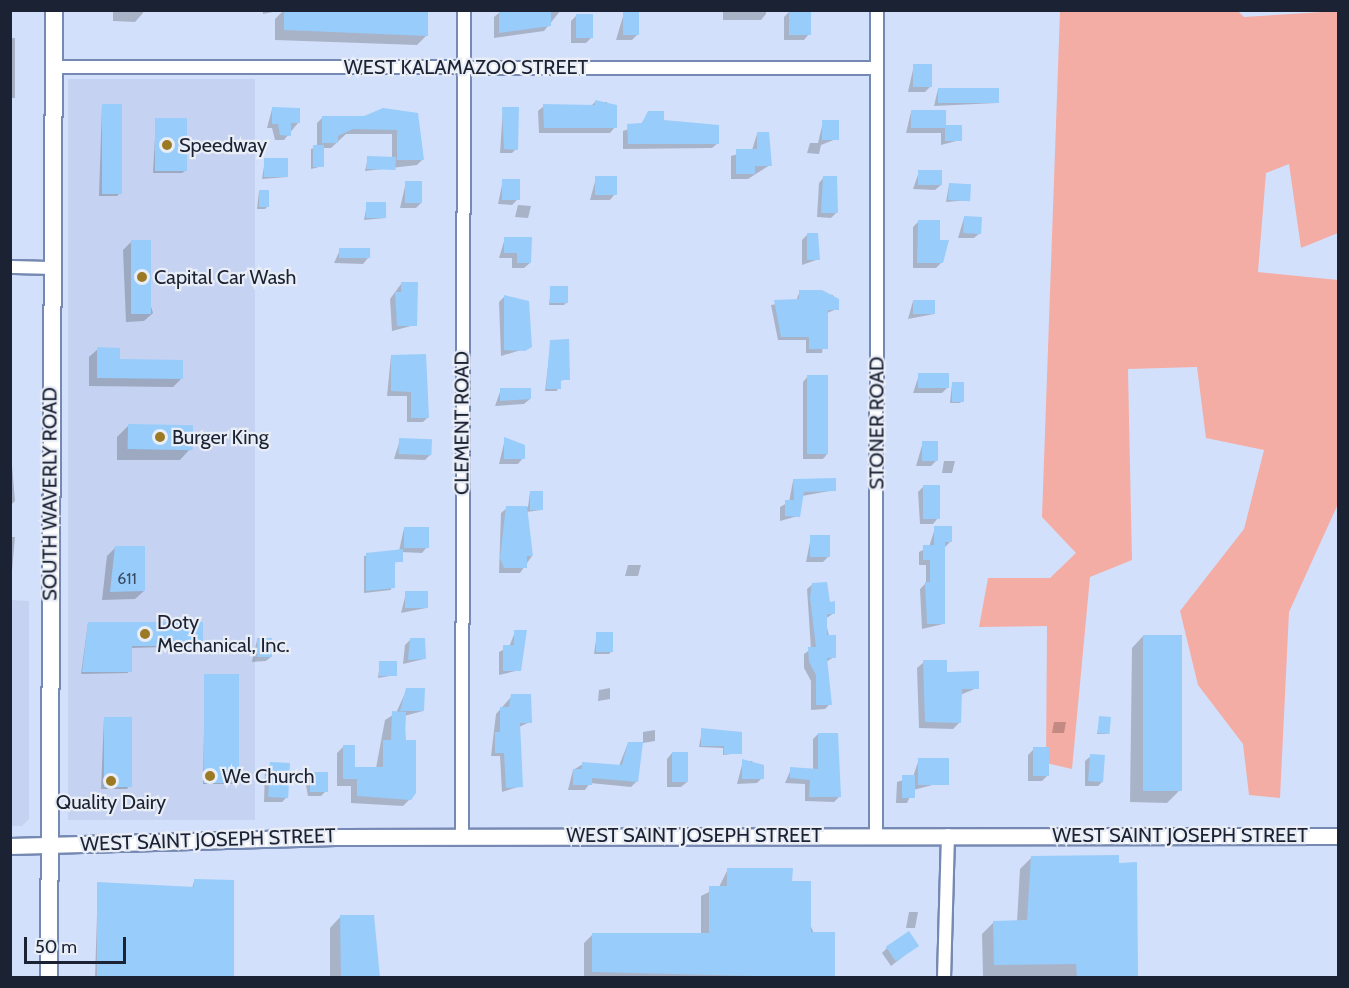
<!DOCTYPE html>
<style>
body{margin:0}
#map{position:relative;width:1349px;height:988px;overflow:hidden;background:#d3e0fb;font-family:Cabin,sans-serif}
div>[style]{position:absolute}
.built>*{inset:0;background:#c5d2f2;transform-origin:0 0}
.green>*{inset:0;background:#f4ada5}
.shadow>*{inset:0;background:#0003;transform-origin:0 0}
.building>*{inset:0;background:#98ccfa;transform-origin:0 0}
.roads{filter:drop-shadow(2px 0 #7689b2) drop-shadow(-2px 0 #7689b2) drop-shadow(0 2px #7689b2) drop-shadow(0 -2px #7689b2)}
.minor>*{height:12px;margin:-6px;padding:0 6px;transform-origin:6px;border-radius:6px;background:#fff}
.tertiary>*{height:15px;margin:-7.5px;padding:0 7.5px;transform-origin:7.5px;border-radius:7.5px;background:#fff}
.secondary>*{height:16px;margin:-8px;padding:0 8px;transform-origin:8px;border-radius:8px;background:#fff}
.dots>*{width:16px;height:16px;translate:-50% -50%;box-sizing:border-box;border:3px solid #e9edf6;border-radius:50%}
span{translate:-50% -50%;white-space:nowrap;text-align:center;line-height:1.15;-webkit-text-stroke:4.5px #e9edf6;paint-order:stroke}
.number-label{font-size:16px;color:#3a4c65}
.number-label span{-webkit-text-stroke-width:0}
.street-label{font-size:20px;color:#1b2233}
.poi-label{font-size:20px;color:#1b2233}
.left{translate:0 -50%;text-align:left}
.frame{position:absolute;inset:0;border:12px solid #1b2233;pointer-events:none}
.scale{position:absolute;left:24px;top:937px;width:102px;height:27px;box-sizing:border-box;border:3px solid #1b2233;border-top:0;padding-left:8px;font-size:18px;line-height:21px;white-space:nowrap;color:#1b2233;-webkit-text-stroke:4px #e9edf6;paint-order:stroke}
</style>
<div id="map">
<div class="built">
<div style="left:255px;top:79px;width:741px;height:187px;rotate:90deg"></div>
<div style="clip-path:polygon(11px 600px,29px 601px,29px 819px,22px 826px,11px 826px)"></div>
</div>
<div class="green">
<div style="clip-path:polygon(1237px 10px,1244px 17px,1338px 11px,1338px 233px,1301px 248px,1289px 164px,1266px 173px,1258px 272px,1338px 280px,1338px 504px,1289px 612px,1280px 798px,1249px 795px,1243px 744px,1198px 685px,1180px 611px,1244px 529px,1264px 450px,1206px 438px,1197px 367px,1128px 369px,1132px 560px,1090px 577px,1072px 769px,1046px 763px,1047px 626px,979px 627px,988px 578px,1050px 578px,1076px 553px,1042px 517px,1060px 11px)"></div>
</div>
<div class="shadow">
<div style="clip-path:polygon(113px 10px,143px 10px,143px 13px,135px 22px,113px 21px)"></div>
<div style="clip-path:polygon(263px 10px,278px 10px,278px 11px,263px 14px)"></div>
<div style="clip-path:polygon(284px 10px,427px 10px,427px 35px,417px 45px,275px 40px,275px 19px)"></div>
<div style="clip-path:polygon(561px 10px,544px 31px,494px 38px,494px 17px,500px 12px)"></div>
<div style="clip-path:polygon(723px 10px,766px 10px,766px 14px,761px 20px,723px 20px)"></div>
<div style="clip-path:polygon(790px 11px,809px 34px,804px 40px,784px 40px,784px 17px)"></div>
<div style="clip-path:polygon(624px 13px,637px 35px,632px 40px,616px 40px)"></div>
<div style="clip-path:polygon(576px 16px,591px 38px,586px 43px,571px 43px,571px 21px)"></div>
<div style="left:10px;top:38px;width:5px;height:60px"></div>
<div style="clip-path:polygon(914px 65px,931px 86px,925px 92px,908px 92px)"></div>
<div style="clip-path:polygon(938px 89px,997px 103px,934px 106px)"></div>
<div style="clip-path:polygon(595px 102px,607px 102px,615px 127px,610px 133px,539px 133px,538px 111px,544px 106px,591px 106px)"></div>
<div style="clip-path:polygon(102px 105px,119px 194px,117px 196px,99px 196px)"></div>
<div style="clip-path:polygon(503px 108px,516px 149px,512px 153px,500px 153px)"></div>
<div style="clip-path:polygon(272px 109px,298px 123px,284px 140px,275px 140px,272px 128px,267px 128px)"></div>
<div style="clip-path:polygon(383px 110px,423px 159px,417px 165px,365px 171px,368px 158px,392px 158px,392px 134px,346px 134px,331px 148px,323px 148px,323px 166px,311px 169px,311px 149px,317px 147px,317px 123px,323px 117px,365px 117px)"></div>
<div style="clip-path:polygon(911px 112px,944px 126px,960px 140px,941px 145px,941px 133px,906px 133px)"></div>
<div style="clip-path:polygon(649px 113px,662px 122px,718px 143px,712px 148px,623px 149px,623px 131px,640px 125px)"></div>
<div style="clip-path:polygon(156px 120px,185px 171px,182px 173px,153px 173px)"></div>
<div style="clip-path:polygon(823px 122px,836px 139px,821px 145px,819px 154px,807px 153px,810px 143px,818px 143px)"></div>
<div style="clip-path:polygon(757px 134px,770px 165px,748px 179px,731px 179px,731px 156px,752px 150px)"></div>
<div style="clip-path:polygon(265px 160px,287px 177px,262px 179px)"></div>
<div style="clip-path:polygon(919px 172px,941px 185px,935px 190px,913px 189px)"></div>
<div style="clip-path:polygon(824px 177px,837px 212px,831px 218px,817px 217px,819px 183px)"></div>
<div style="clip-path:polygon(596px 178px,615px 194px,610px 200px,590px 200px)"></div>
<div style="clip-path:polygon(503px 180px,518px 199px,512px 205px,498px 204px)"></div>
<div style="clip-path:polygon(406px 182px,421px 203px,416px 208px,400px 208px)"></div>
<div style="clip-path:polygon(949px 185px,969px 200px,946px 202px)"></div>
<div style="clip-path:polygon(259px 191px,267px 207px,265px 209px,257px 209px)"></div>
<div style="clip-path:polygon(367px 204px,385px 218px,364px 220px)"></div>
<div style="clip-path:polygon(531px 206px,528px 218px,515px 217px,518px 205px)"></div>
<div style="clip-path:polygon(964px 218px,980px 233px,974px 238px,958px 238px)"></div>
<div style="clip-path:polygon(919px 221px,939px 242px,942px 262px,936px 268px,913px 268px,913px 227px)"></div>
<div style="clip-path:polygon(807px 235px,819px 259px,802px 265px,802px 240px)"></div>
<div style="clip-path:polygon(505px 238px,530px 263px,524px 268px,512px 268px,512px 258px,499px 258px)"></div>
<div style="clip-path:polygon(131px 242px,153px 313px,144px 321px,126px 322px,123px 250px)"></div>
<div style="clip-path:polygon(340px 250px,368px 258px,363px 264px,334px 263px)"></div>
<div style="clip-path:polygon(401px 284px,415px 325px,392px 331px,390px 299px)"></div>
<div style="clip-path:polygon(551px 287px,567px 302px,564px 305px,549px 305px)"></div>
<div style="clip-path:polygon(800px 291px,833px 295px,837px 309px,827px 313px,822px 353px,806px 353px,806px 340px,778px 340px,771px 305px,796px 301px)"></div>
<div style="clip-path:polygon(504px 297px,513px 297px,531px 347px,501px 356px,499px 302px)"></div>
<div style="clip-path:polygon(913px 301px,934px 314px,908px 319px)"></div>
<div style="clip-path:polygon(551px 342px,569px 379px,559px 381px,557px 391px,545px 391px)"></div>
<div style="clip-path:polygon(98px 349px,118px 361px,182px 378px,173px 387px,89px 386px,89px 357px)"></div>
<div style="clip-path:polygon(391px 356px,428px 417px,423px 422px,407px 422px,407px 396px,387px 396px)"></div>
<div style="clip-path:polygon(919px 375px,947px 388px,942px 393px,913px 393px)"></div>
<div style="clip-path:polygon(808px 376px,828px 453px,823px 459px,803px 459px,803px 382px)"></div>
<div style="clip-path:polygon(952px 384px,962px 401px,960px 403px,950px 403px)"></div>
<div style="clip-path:polygon(501px 389px,530px 399px,524px 404px,495px 406px)"></div>
<div style="clip-path:polygon(128px 426px,191px 448px,180px 460px,117px 460px,117px 437px)"></div>
<div style="clip-path:polygon(505px 439px,523px 458px,518px 464px,499px 464px)"></div>
<div style="clip-path:polygon(400px 440px,430px 455px,425px 460px,394px 459px)"></div>
<div style="clip-path:polygon(10px 441px,15px 501px,10px 506px)"></div>
<div style="clip-path:polygon(923px 442px,936px 461px,931px 466px,916px 466px)"></div>
<div style="clip-path:polygon(944px 461px,955px 461px,952px 473px,942px 473px)"></div>
<div style="clip-path:polygon(793px 481px,835px 490px,802px 496px,798px 516px,780px 521px,780px 507px,789px 502px)"></div>
<div style="clip-path:polygon(923px 487px,938px 518px,933px 524px,920px 524px,918px 492px)"></div>
<div style="clip-path:polygon(530px 492px,541px 510px,526px 512px,532px 556px,520px 573px,499px 573px,501px 513px,507px 508px,528px 507px)"></div>
<div style="clip-path:polygon(404px 528px,427px 547px,422px 553px,401px 552px,401px 561px,393px 563px,391px 590px,364px 593px,364px 556px,399px 551px)"></div>
<div style="clip-path:polygon(935px 528px,950px 542px,945px 547px,943px 624px,922px 629px,920px 589px,926px 583px,926px 565px,919px 565px,919px 552px,929px 547px)"></div>
<div style="clip-path:polygon(10px 537px,15px 537px,10px 594px)"></div>
<div style="clip-path:polygon(811px 537px,829px 556px,823px 562px,806px 562px)"></div>
<div style="clip-path:polygon(115px 548px,144px 591px,135px 599px,102px 600px,107px 556px)"></div>
<div style="clip-path:polygon(641px 565px,638px 576px,625px 576px,628px 565px)"></div>
<div style="clip-path:polygon(813px 584px,834px 613px,825px 619px,834px 657px,826px 662px,830px 704px,825px 709px,811px 710px,811px 681px,804px 668px,804px 654px,811px 649px,807px 589px)"></div>
<div style="clip-path:polygon(406px 593px,426px 608px,401px 613px)"></div>
<div style="clip-path:polygon(88px 623px,201px 646px,130px 648px,128px 673px,81px 674px)"></div>
<div style="clip-path:polygon(515px 632px,520px 670px,499px 675px,499px 652px,509px 647px)"></div>
<div style="clip-path:polygon(597px 633px,611px 652px,609px 654px,594px 654px)"></div>
<div style="clip-path:polygon(1143px 636px,1179px 791px,1167px 803px,1130px 802px,1132px 648px)"></div>
<div style="clip-path:polygon(257px 640px,272px 656px,266px 661px,252px 662px)"></div>
<div style="clip-path:polygon(410px 640px,424px 659px,403px 664px,405px 645px)"></div>
<div style="clip-path:polygon(380px 662px,396px 675px,378px 678px)"></div>
<div style="clip-path:polygon(924px 662px,977px 688px,960px 695px,960px 722px,953px 729px,919px 728px,917px 668px)"></div>
<div style="clip-path:polygon(205px 675px,238px 782px,235px 784px,203px 784px)"></div>
<div style="clip-path:polygon(610px 688px,610px 699px,598px 701px,599px 690px)"></div>
<div style="clip-path:polygon(407px 689px,423px 711px,404px 716px,410px 799px,403px 806px,351px 803px,351px 786px,337px 786px,337px 753px,344px 746px,354px 768px,376px 768px,385px 720px,396px 713px)"></div>
<div style="clip-path:polygon(512px 696px,530px 722px,519px 727px,521px 786px,502px 792px,500px 756px,491px 756px,496px 714px)"></div>
<div style="clip-path:polygon(104px 718px,129px 786px,127px 789px,101px 789px)"></div>
<div style="clip-path:polygon(1100px 718px,1109px 732px,1106px 734px,1097px 734px)"></div>
<div style="clip-path:polygon(1066px 722px,1064px 733px,1052px 733px,1054px 722px)"></div>
<div style="clip-path:polygon(655px 730px,655px 741px,643px 743px,643px 732px)"></div>
<div style="clip-path:polygon(702px 730px,740px 753px,723px 755px,723px 748px,699px 747px)"></div>
<div style="clip-path:polygon(818px 734px,839px 797px,834px 802px,805px 801px,805px 784px,785px 783px,791px 769px,813px 770px,813px 739px)"></div>
<div style="clip-path:polygon(628px 743px,637px 781px,631px 787px,590px 783px,585px 790px,568px 790px,573px 770px,583px 764px,619px 766px)"></div>
<div style="clip-path:polygon(1034px 749px,1048px 775px,1042px 781px,1028px 781px,1028px 755px)"></div>
<div style="clip-path:polygon(672px 753px,687px 782px,681px 787px,667px 787px,667px 759px)"></div>
<div style="clip-path:polygon(1091px 756px,1103px 781px,1098px 786px,1085px 786px,1085px 761px)"></div>
<div style="clip-path:polygon(919px 759px,948px 781px,913px 790px,907px 803px,896px 803px,897px 782px,913px 777px)"></div>
<div style="clip-path:polygon(743px 761px,752px 761px,762px 778px,757px 783px,737px 784px)"></div>
<div style="clip-path:polygon(271px 764px,287px 797px,282px 802px,264px 802px,265px 769px)"></div>
<div style="clip-path:polygon(311px 774px,326px 791px,321px 796px,308px 796px,305px 780px)"></div>
<div style="clip-path:polygon(1032px 857px,1137px 978px,983px 976px,982px 934px,994px 922px,1017px 922px,1020px 869px)"></div>
<div style="clip-path:polygon(728px 869px,791px 882px,834px 978px,584px 978px,584px 943px,593px 934px,701px 935px,701px 896px,719px 887px)"></div>
<div style="clip-path:polygon(194px 881px,233px 978px,95px 978px,98px 883px,192px 889px)"></div>
<div style="clip-path:polygon(909px 912px,918px 912px,915px 928px,906px 928px)"></div>
<div style="clip-path:polygon(341px 916px,378px 978px,330px 978px,330px 928px)"></div>
<div style="clip-path:polygon(917px 946px,891px 966px,882px 953px,887px 948px)"></div>
</div>
<div class="building">
<div style="clip-path:polygon(284px 10px,428px 10px,428px 36px,284px 30px)"></div>
<div style="clip-path:polygon(499px 10px,551px 10px,551px 26px,499px 33px)"></div>
<div style="left:789px;top:10px;width:22px;height:25px"></div>
<div style="left:623px;top:11px;width:16px;height:24px"></div>
<div style="left:576px;top:14px;width:17px;height:24px"></div>
<div style="left:913px;top:64px;width:19px;height:23px"></div>
<div style="left:938px;top:88px;width:61px;height:15px"></div>
<div style="clip-path:polygon(595px 100px,617px 105px,617px 128px,544px 128px,543px 104px,595px 105px)"></div>
<div style="left:102px;top:104px;width:20px;height:90px"></div>
<div style="clip-path:polygon(272px 107px,300px 108px,300px 123px,291px 123px,291px 136px,280px 135px,278px 124px,272px 124px)"></div>
<div style="clip-path:polygon(502px 107px,519px 107px,518px 150px,504px 149px)"></div>
<div style="clip-path:polygon(383px 108px,418px 113px,424px 160px,397px 160px,397px 130px,353px 129px,338px 136px,338px 143px,322px 143px,322px 116px,364px 116px)"></div>
<div style="clip-path:polygon(911px 110px,946px 110px,946px 125px,962px 125px,962px 141px,945px 141px,945px 128px,911px 128px)"></div>
<div style="clip-path:polygon(648px 111px,664px 111px,664px 120px,719px 125px,719px 144px,628px 144px,627px 124px,642px 123px)"></div>
<div style="left:155px;top:118px;width:32px;height:53px"></div>
<div style="left:822px;top:120px;width:17px;height:20px"></div>
<div style="clip-path:polygon(757px 132px,769px 132px,772px 166px,755px 166px,755px 174px,736px 174px,736px 149px,757px 149px)"></div>
<div style="left:313px;top:145px;width:11px;height:22px"></div>
<div style="left:367px;top:156px;width:29px;height:13px;rotate:2deg"></div>
<div style="left:264px;top:158px;width:24px;height:19px"></div>
<div style="left:918px;top:170px;width:24px;height:15px"></div>
<div style="left:595px;top:176px;width:22px;height:19px"></div>
<div style="clip-path:polygon(823px 176px,837px 176px,838px 213px,821px 213px)"></div>
<div style="left:502px;top:179px;width:18px;height:21px"></div>
<div style="left:405px;top:181px;width:17px;height:22px"></div>
<div style="left:949px;top:183px;width:22px;height:17px;rotate:3deg"></div>
<div style="left:259px;top:190px;width:10px;height:17px"></div>
<div style="left:366px;top:202px;width:20px;height:16px"></div>
<div style="left:964px;top:216px;width:18px;height:17px;rotate:3deg"></div>
<div style="clip-path:polygon(918px 220px,940px 220px,940px 240px,949px 240px,943px 263px,917px 263px)"></div>
<div style="clip-path:polygon(807px 233px,818px 233px,820px 260px,807px 260px)"></div>
<div style="clip-path:polygon(504px 237px,532px 237px,531px 263px,517px 263px,517px 253px,504px 253px)"></div>
<div style="left:131px;top:240px;width:20px;height:74px"></div>
<div style="left:339px;top:248px;width:31px;height:10px"></div>
<div style="clip-path:polygon(401px 282px,418px 282px,417px 326px,397px 326px,395px 292px,401px 292px)"></div>
<div style="left:550px;top:286px;width:18px;height:17px"></div>
<div style="clip-path:polygon(799px 290px,822px 290px,839px 299px,839px 310px,828px 310px,828px 349px,809px 349px,809px 337px,781px 337px,774px 300px,799px 299px)"></div>
<div style="clip-path:polygon(504px 295px,529px 301px,532px 347px,525px 351px,504px 350px)"></div>
<div style="left:913px;top:300px;width:22px;height:14px"></div>
<div style="clip-path:polygon(569px 339px,570px 380px,561px 380px,561px 389px,546px 389px,550px 340px)"></div>
<div style="clip-path:polygon(97px 347px,120px 348px,120px 359px,183px 360px,183px 379px,97px 378px)"></div>
<div style="clip-path:polygon(426px 354px,429px 418px,411px 418px,411px 392px,391px 391px,391px 355px)"></div>
<div style="left:918px;top:373px;width:31px;height:15px"></div>
<div style="left:807px;top:375px;width:21px;height:79px"></div>
<div style="left:952px;top:382px;width:12px;height:20px"></div>
<div style="clip-path:polygon(500px 388px,531px 388px,531px 399px,500px 401px)"></div>
<div style="left:128px;top:424px;width:65px;height:25px;rotate:1deg"></div>
<div style="clip-path:polygon(504px 437px,525px 445px,525px 459px,504px 459px)"></div>
<div style="left:399px;top:438px;width:33px;height:16px;rotate:2deg"></div>
<div style="left:922px;top:441px;width:16px;height:20px"></div>
<div style="clip-path:polygon(836px 478px,836px 491px,804px 492px,800px 517px,785px 516px,785px 500px,794px 500px,793px 479px)"></div>
<div style="left:923px;top:485px;width:17px;height:34px"></div>
<div style="left:530px;top:491px;width:13px;height:19px"></div>
<div style="clip-path:polygon(506px 506px,527px 506px,533px 556px,527px 556px,527px 568px,504px 568px,500px 558px)"></div>
<div style="clip-path:polygon(934px 526px,952px 526px,952px 542px,945px 542px,945px 624px,927px 624px,925px 582px,930px 582px,930px 560px,923px 560px,923px 545px,934px 545px)"></div>
<div style="left:404px;top:527px;width:25px;height:21px"></div>
<div style="left:810px;top:535px;width:20px;height:22px"></div>
<div style="clip-path:polygon(115px 546px,145px 546px,145px 591px,110px 592px)"></div>
<div style="clip-path:polygon(403px 549px,403px 562px,395px 562px,395px 588px,366px 591px,366px 553px)"></div>
<div style="clip-path:polygon(827px 582px,830px 602px,835px 601px,835px 614px,827px 614px,827px 635px,836px 635px,836px 658px,827px 658px,832px 705px,816px 705px,816px 675px,809px 662px,808px 647px,816px 647px,810px 598px,812px 583px)"></div>
<div style="left:428px;top:591px;width:17px;height:23px;rotate:90deg"></div>
<div style="clip-path:polygon(88px 622px,203px 622px,203px 646px,132px 646px,132px 672px,82px 672px)"></div>
<div style="clip-path:polygon(514px 630px,527px 630px,521px 671px,503px 671px,503px 645px,514px 645px)"></div>
<div style="left:596px;top:632px;width:17px;height:20px"></div>
<div style="left:1143px;top:635px;width:39px;height:156px"></div>
<div style="left:257px;top:638px;width:15px;height:19px"></div>
<div style="clip-path:polygon(410px 638px,425px 638px,426px 659px,408px 660px)"></div>
<div style="clip-path:polygon(923px 660px,947px 660px,947px 672px,979px 671px,979px 689px,962px 689px,961px 723px,925px 722px)"></div>
<div style="left:379px;top:661px;width:18px;height:15px"></div>
<div style="left:204px;top:674px;width:35px;height:109px"></div>
<div style="clip-path:polygon(406px 688px,425px 688px,424px 711px,400px 711px)"></div>
<div style="clip-path:polygon(511px 694px,531px 694px,532px 723px,520px 723px,523px 787px,506px 788px,504px 753px,495px 753px,495px 732px,500px 732px,500px 707px,509px 707px)"></div>
<div style="clip-path:polygon(392px 711px,406px 712px,405px 740px,416px 740px,416px 793px,411px 800px,357px 796px,357px 779px,343px 779px,343px 745px,355px 745px,355px 767px,383px 767px,383px 740px,391px 740px)"></div>
<div style="left:1099px;top:716px;width:12px;height:17px;rotate:5deg"></div>
<div style="left:104px;top:717px;width:28px;height:70px"></div>
<div style="clip-path:polygon(701px 728px,742px 732px,742px 754px,724px 754px,724px 746px,701px 746px)"></div>
<div style="clip-path:polygon(818px 733px,838px 733px,841px 797px,809px 797px,810px 780px,790px 778px,790px 767px,818px 769px)"></div>
<div style="clip-path:polygon(628px 742px,643px 742px,638px 782px,592px 778px,592px 785px,573px 785px,573px 769px,582px 769px,582px 762px,622px 765px)"></div>
<div style="left:1049px;top:747px;width:29px;height:16px;rotate:90deg"></div>
<div style="left:672px;top:752px;width:16px;height:30px"></div>
<div style="left:1090px;top:754px;width:15px;height:27px;rotate:4deg"></div>
<div style="left:918px;top:758px;width:31px;height:27px"></div>
<div style="clip-path:polygon(742px 759px,764px 765px,764px 779px,742px 779px)"></div>
<div style="left:270px;top:762px;width:20px;height:35px;rotate:3deg"></div>
<div style="left:328px;top:772px;width:20px;height:18px;rotate:90deg"></div>
<div style="left:902px;top:775px;width:13px;height:23px"></div>
<div style="clip-path:polygon(1119px 855px,1119px 863px,1137px 862px,1138px 978px,1077px 978px,1076px 964px,994px 965px,993px 921px,1027px 920px,1031px 856px)"></div>
<div style="clip-path:polygon(727px 868px,793px 868px,792px 881px,811px 881px,811px 932px,835px 932px,835px 978px,592px 972px,592px 933px,709px 933px,709px 886px,727px 886px)"></div>
<div style="clip-path:polygon(194px 879px,234px 880px,234px 978px,97px 978px,97px 882px,194px 887px)"></div>
<div style="clip-path:polygon(340px 915px,374px 915px,380px 978px,341px 978px)"></div>
<div style="left:909px;top:931px;width:18px;height:28px;rotate:56deg"></div>
</div>
<div class="roads">
<div class="minor">
<div style="left:54px;top:67px;width:823px;rotate:0.07deg"></div>
<div style="left:10px;top:267px;width:40px;rotate:1.4deg"></div>
<div style="left:876px;top:835px;width:825px;rotate:-89.93deg"></div>
<div style="left:462px;top:836px;width:826px;rotate:-89.86deg"></div>
<div style="left:944px;top:978px;width:143px;rotate:-88.4deg"></div>
</div>
<div class="tertiary">
<div style="left:10px;top:846px;width:325px;rotate:-1.6deg"></div>
<div style="left:335px;top:837px;width:1003px;rotate:-0.06deg"></div>
</div>
<div class="secondary">
<div style="left:49px;top:978px;width:968px;rotate:-89.7deg"></div>
</div>
</div>
<div class="dots">
<div style="left:167px;top:145px;background:#9c7a24"></div>
<div style="left:142px;top:277px;background:#9c7a24"></div>
<div style="left:160px;top:437px;background:#9c7a24"></div>
<div style="left:145px;top:634px;background:#9c7a24"></div>
<div style="left:210px;top:776px;background:#9c7a24"></div>
<div style="left:111px;top:781px;background:#9c7a24"></div>
</div>
<div class="number-label">
<span style="left:127px;top:579px">611</span>
</div>
<div class="street-label">
<span style="left:466px;top:67px">WEST KALAMAZOO STREET</span>
<span style="left:462px;top:423px;rotate:-90deg">CLEMENT ROAD</span>
<span style="left:877px;top:423px;rotate:-90deg">STONER ROAD</span>
<span style="left:50px;top:494px;rotate:-90deg">SOUTH WAVERLY ROAD</span>
<span style="left:694px;top:835px">WEST SAINT JOSEPH STREET</span>
<span style="left:1180px;top:835px">WEST SAINT JOSEPH STREET</span>
<span style="left:208px;top:840px;rotate:-2deg">WEST SAINT JOSEPH STREET</span>
</div>
<div class="poi-label">
<span class="left" style="left:179px;top:145px">Speedway</span>
<span class="left" style="left:154px;top:277px">Capital Car Wash</span>
<span class="left" style="left:172px;top:437px">Burger King</span>
<span class="left" style="left:157px;top:634px">Doty<br>Mechanical, Inc.</span>
<span class="left" style="left:222px;top:776px">We Church</span>
<span style="left:111px;top:802px">Quality Dairy</span>
</div>
<div class="frame"></div>
<div class="scale">50 m</div>
</div>
